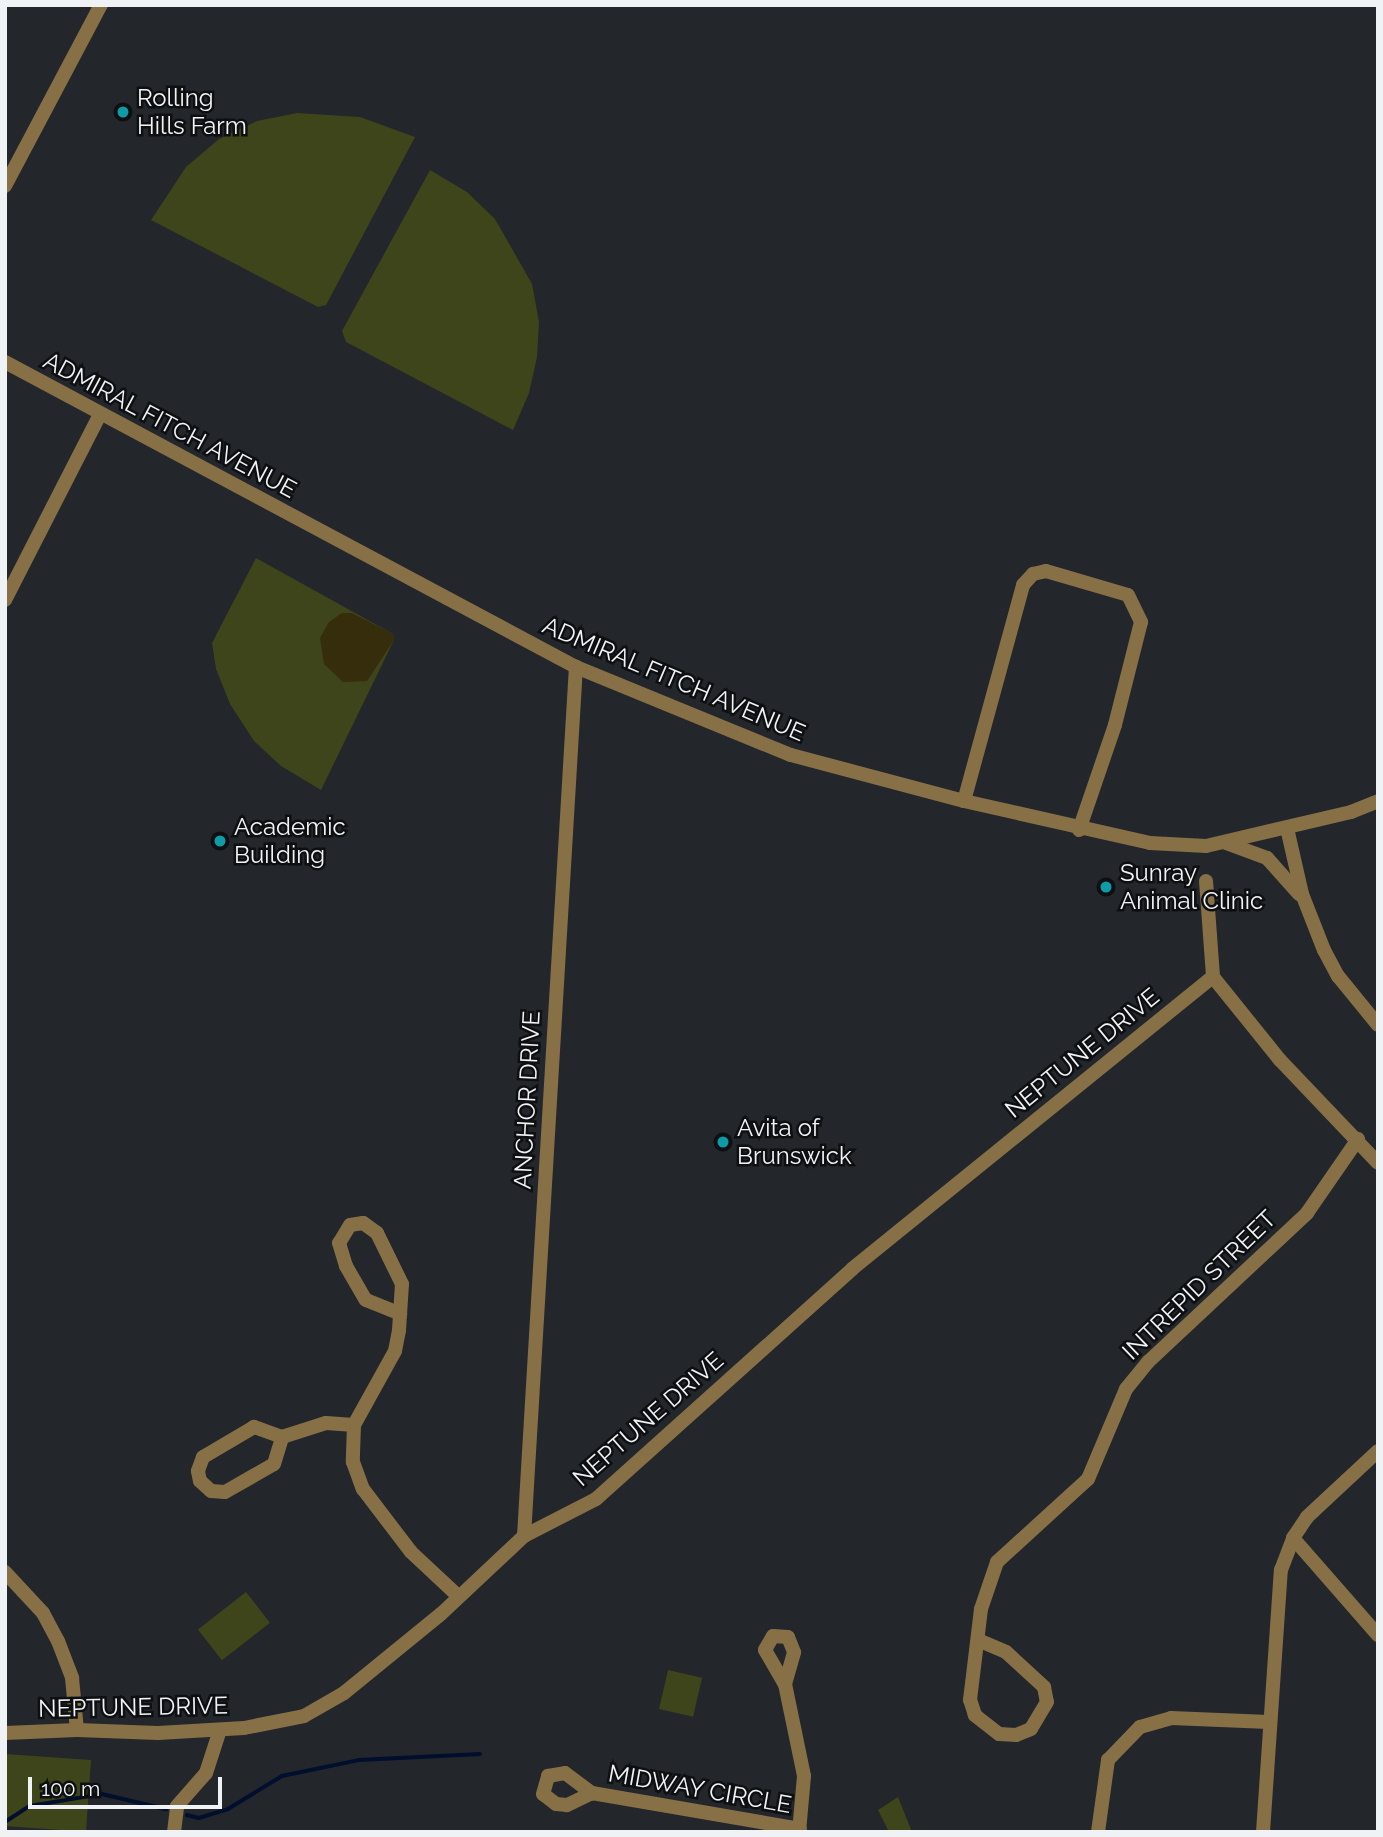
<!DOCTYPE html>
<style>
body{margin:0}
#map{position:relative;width:1383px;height:1837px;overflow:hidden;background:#23262b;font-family:Raleway,sans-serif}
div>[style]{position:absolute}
.green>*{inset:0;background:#3e451a;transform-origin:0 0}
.sand>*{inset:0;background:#352d0c}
.stream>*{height:3.5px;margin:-1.75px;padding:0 1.75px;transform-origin:1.75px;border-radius:1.75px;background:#000f2d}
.minor>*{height:14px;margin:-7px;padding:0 7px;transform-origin:7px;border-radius:7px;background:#877046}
.dots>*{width:19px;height:19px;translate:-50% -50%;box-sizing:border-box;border:4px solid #0d0f11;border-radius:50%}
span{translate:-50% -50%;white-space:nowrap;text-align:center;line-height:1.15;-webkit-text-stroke:5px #0d0f11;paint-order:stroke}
.poi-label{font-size:24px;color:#f0f3f6}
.left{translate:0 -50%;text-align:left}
.street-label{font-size:24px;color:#f0f3f6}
.frame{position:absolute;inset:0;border:7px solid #f0f3f6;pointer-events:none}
.scale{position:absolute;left:28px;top:1777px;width:194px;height:32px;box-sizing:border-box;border:4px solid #f0f3f6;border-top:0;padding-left:9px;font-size:21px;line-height:24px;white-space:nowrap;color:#f0f3f6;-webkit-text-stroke:5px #0d0f11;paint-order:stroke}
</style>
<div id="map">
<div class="green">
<div style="clip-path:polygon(297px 113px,360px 117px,415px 137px,326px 305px,318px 307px,151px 220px,186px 167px,219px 139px,257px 121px)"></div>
<div style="clip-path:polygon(430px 170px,467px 192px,495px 219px,532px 284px,539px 322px,537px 357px,529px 393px,513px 430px,346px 342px,342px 331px)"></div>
<div style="clip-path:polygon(256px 558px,393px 634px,394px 640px,321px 790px,281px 766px,254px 741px,230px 704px,216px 669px,212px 643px)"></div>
<div style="left:246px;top:1592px;width:39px;height:61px;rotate:52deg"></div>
<div style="left:668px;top:1670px;width:35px;height:40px;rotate:13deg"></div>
<div style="left:91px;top:1760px;width:72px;height:86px;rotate:94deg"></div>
<div style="clip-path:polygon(898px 1797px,912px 1832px,889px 1832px,878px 1810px)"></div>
</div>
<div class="sand">
<div style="clip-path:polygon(342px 613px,352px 613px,393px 634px,394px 640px,367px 681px,343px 682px,324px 664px,320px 638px,329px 622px)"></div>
</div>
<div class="stream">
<div style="left:187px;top:1815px;width:12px;rotate:14deg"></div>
<div style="left:199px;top:1818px;width:30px;rotate:-17deg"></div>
<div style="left:228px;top:1809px;width:63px;rotate:-31.4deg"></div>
<div style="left:282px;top:1776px;width:79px;rotate:-11.7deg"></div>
<div style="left:359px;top:1760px;width:121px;rotate:-2.8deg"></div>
<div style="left:5px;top:1822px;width:30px;rotate:-33deg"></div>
<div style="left:30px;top:1806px;width:73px;rotate:-9.5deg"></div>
<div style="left:102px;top:1794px;width:66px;rotate:13.2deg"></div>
</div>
<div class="minor">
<div style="left:5px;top:186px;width:205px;rotate:-62.1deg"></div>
<div style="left:5px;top:362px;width:647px;rotate:28.11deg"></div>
<div style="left:576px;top:667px;width:232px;rotate:22.3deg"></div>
<div style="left:791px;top:755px;width:179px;rotate:14.9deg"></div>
<div style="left:964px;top:801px;width:191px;rotate:12.7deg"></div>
<div style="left:1150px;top:843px;width:56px;rotate:3.1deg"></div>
<div style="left:1206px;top:846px;width:149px;rotate:-13.2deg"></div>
<div style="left:1351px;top:812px;width:29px;rotate:-22deg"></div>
<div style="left:5px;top:600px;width:209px;rotate:-62.9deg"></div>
<div style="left:964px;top:801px;width:224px;rotate:-74.7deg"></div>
<div style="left:1023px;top:585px;width:15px;rotate:-48deg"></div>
<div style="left:1033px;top:574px;width:13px;rotate:-13deg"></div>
<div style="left:1046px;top:571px;width:85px;rotate:16.3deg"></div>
<div style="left:1128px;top:595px;width:30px;rotate:64deg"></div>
<div style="left:1141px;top:622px;width:106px;rotate:104.2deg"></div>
<div style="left:1115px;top:725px;width:111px;rotate:108.9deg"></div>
<div style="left:1287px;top:828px;width:68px;rotate:77.2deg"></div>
<div style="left:1302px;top:894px;width:60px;rotate:68.6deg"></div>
<div style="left:1324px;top:950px;width:30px;rotate:62deg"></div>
<div style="left:1338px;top:976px;width:63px;rotate:50.8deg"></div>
<div style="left:1226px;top:843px;width:44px;rotate:20.1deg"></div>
<div style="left:1267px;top:858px;width:48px;rotate:48.4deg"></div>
<div style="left:1206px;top:881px;width:96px;rotate:85.8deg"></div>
<div style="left:1213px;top:977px;width:107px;rotate:51.1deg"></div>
<div style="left:1280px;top:1060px;width:142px;rotate:46.4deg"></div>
<div style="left:354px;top:1425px;width:85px;rotate:-61deg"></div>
<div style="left:395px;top:1351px;width:21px;rotate:-79deg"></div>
<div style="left:399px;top:1330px;width:46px;rotate:-86.3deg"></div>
<div style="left:402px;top:1284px;width:57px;rotate:-116.1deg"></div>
<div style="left:377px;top:1233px;width:17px;rotate:-144deg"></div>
<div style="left:363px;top:1223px;width:13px;rotate:171deg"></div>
<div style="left:350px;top:1225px;width:21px;rotate:121deg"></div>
<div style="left:339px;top:1243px;width:24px;rotate:73deg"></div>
<div style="left:346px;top:1266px;width:39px;rotate:60deg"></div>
<div style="left:366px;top:1300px;width:37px;rotate:22deg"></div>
<div style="left:282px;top:1437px;width:30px;rotate:-160deg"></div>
<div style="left:254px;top:1427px;width:59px;rotate:149.5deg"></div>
<div style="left:203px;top:1457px;width:15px;rotate:110deg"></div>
<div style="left:198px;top:1471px;width:10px;rotate:79deg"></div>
<div style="left:200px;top:1481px;width:15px;rotate:42deg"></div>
<div style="left:211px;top:1491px;width:14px;rotate:4deg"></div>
<div style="left:225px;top:1492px;width:56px;rotate:-29.7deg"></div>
<div style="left:274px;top:1464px;width:28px;rotate:-73deg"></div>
<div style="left:282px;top:1437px;width:46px;rotate:-17.7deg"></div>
<div style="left:326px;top:1423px;width:28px;rotate:4deg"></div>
<div style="left:354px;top:1425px;width:37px;rotate:92deg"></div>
<div style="left:353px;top:1462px;width:29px;rotate:70deg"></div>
<div style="left:363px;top:1489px;width:79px;rotate:52.7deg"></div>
<div style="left:411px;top:1552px;width:64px;rotate:43.1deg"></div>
<div style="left:524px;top:1536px;width:871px;rotate:-86.58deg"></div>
<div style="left:1293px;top:1538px;width:129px;rotate:48.8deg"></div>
<div style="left:5px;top:1572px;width:56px;rotate:47.2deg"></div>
<div style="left:43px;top:1613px;width:32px;rotate:62deg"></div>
<div style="left:58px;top:1641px;width:40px;rotate:69deg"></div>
<div style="left:72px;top:1678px;width:52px;rotate:84.5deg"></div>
<div style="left:978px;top:1640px;width:30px;rotate:23deg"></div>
<div style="left:1006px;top:1652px;width:52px;rotate:42.6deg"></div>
<div style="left:1044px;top:1687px;width:15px;rotate:79deg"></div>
<div style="left:1047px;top:1702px;width:31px;rotate:121deg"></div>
<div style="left:1031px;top:1729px;width:16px;rotate:158deg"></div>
<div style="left:1016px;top:1735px;width:17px;rotate:-177deg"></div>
<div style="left:999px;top:1734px;width:31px;rotate:-142deg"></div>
<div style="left:975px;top:1715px;width:16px;rotate:-108deg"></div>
<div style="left:970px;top:1700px;width:92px;rotate:-83.1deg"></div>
<div style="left:981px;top:1609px;width:50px;rotate:-71.2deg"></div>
<div style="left:997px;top:1562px;width:123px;rotate:-42.4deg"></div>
<div style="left:1088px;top:1479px;width:98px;rotate:-67.1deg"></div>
<div style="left:1126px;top:1389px;width:35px;rotate:-51deg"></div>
<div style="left:1148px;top:1362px;width:218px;rotate:-43.1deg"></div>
<div style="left:1307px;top:1213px;width:90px;rotate:-55.4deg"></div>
<div style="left:785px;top:1684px;width:33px;rotate:-74deg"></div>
<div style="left:794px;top:1652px;width:16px;rotate:-112deg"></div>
<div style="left:788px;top:1637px;width:15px;rotate:-176deg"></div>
<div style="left:773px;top:1636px;width:16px;rotate:120deg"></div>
<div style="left:765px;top:1650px;width:39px;rotate:60deg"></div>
<div style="left:785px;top:1684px;width:94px;rotate:78.3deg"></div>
<div style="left:804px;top:1776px;width:56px;rotate:95.1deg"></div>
<div style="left:5px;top:1733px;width:72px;rotate:-2.4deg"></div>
<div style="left:77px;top:1730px;width:81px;rotate:2.1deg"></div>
<div style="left:158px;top:1733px;width:86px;rotate:-3.3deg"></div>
<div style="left:244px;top:1728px;width:61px;rotate:-11.3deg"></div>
<div style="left:304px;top:1716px;width:46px;rotate:-29.9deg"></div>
<div style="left:344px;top:1693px;width:125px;rotate:-39.2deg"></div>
<div style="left:441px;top:1614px;width:114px;rotate:-43.2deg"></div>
<div style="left:524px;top:1536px;width:81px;rotate:-27.2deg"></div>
<div style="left:596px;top:1499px;width:344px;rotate:-41.9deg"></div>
<div style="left:852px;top:1269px;width:464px;rotate:-39deg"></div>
<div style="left:592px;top:1793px;width:28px;rotate:154deg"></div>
<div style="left:567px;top:1805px;width:11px;rotate:-175deg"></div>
<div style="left:556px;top:1804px;width:16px;rotate:-142deg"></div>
<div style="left:543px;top:1794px;width:19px;rotate:-74deg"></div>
<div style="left:548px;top:1776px;width:17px;rotate:-10deg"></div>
<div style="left:565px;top:1773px;width:34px;rotate:37deg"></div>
<div style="left:592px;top:1793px;width:211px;rotate:9.8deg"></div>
<div style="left:174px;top:1832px;width:26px;rotate:-83deg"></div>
<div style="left:177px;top:1806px;width:44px;rotate:-48.7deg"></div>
<div style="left:206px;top:1773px;width:45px;rotate:-72deg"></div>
<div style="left:1098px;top:1832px;width:73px;rotate:-82.1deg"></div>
<div style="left:1108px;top:1760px;width:46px;rotate:-45.9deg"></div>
<div style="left:1140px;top:1727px;width:32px;rotate:-16deg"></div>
<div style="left:1171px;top:1718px;width:98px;rotate:2.3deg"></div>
<div style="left:1263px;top:1832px;width:263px;rotate:-86.1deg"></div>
<div style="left:1281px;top:1570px;width:34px;rotate:-69deg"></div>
<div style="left:1293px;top:1538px;width:25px;rotate:-56deg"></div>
<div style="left:1307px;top:1517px;width:97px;rotate:-42.9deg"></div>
</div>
<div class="dots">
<div style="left:123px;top:112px;background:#0f9aa8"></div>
<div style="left:220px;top:841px;background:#0f9aa8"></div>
<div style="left:1106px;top:887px;background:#0f9aa8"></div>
<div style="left:723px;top:1142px;background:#0f9aa8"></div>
</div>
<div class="poi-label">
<span class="left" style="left:137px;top:112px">Rolling<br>Hills Farm</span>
<span class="left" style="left:234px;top:841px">Academic<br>Building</span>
<span class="left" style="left:1120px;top:887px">Sunray<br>Animal Clinic</span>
<span class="left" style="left:737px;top:1142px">Avita of<br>Brunswick</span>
</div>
<div class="street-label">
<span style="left:170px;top:425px;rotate:28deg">ADMIRAL FITCH AVENUE</span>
<span style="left:674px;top:679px;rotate:23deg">ADMIRAL FITCH AVENUE</span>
<span style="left:1082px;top:1053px;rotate:-39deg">NEPTUNE DRIVE</span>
<span style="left:527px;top:1100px;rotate:-87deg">ANCHOR DRIVE</span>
<span style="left:1199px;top:1285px;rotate:-44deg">INTREPID STREET</span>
<span style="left:648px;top:1419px;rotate:-41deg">NEPTUNE DRIVE</span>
<span style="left:133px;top:1707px;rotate:-1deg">NEPTUNE DRIVE</span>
<span style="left:700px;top:1789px;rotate:10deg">MIDWAY CIRCLE</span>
</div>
<div class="frame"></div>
<div class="scale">100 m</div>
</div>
